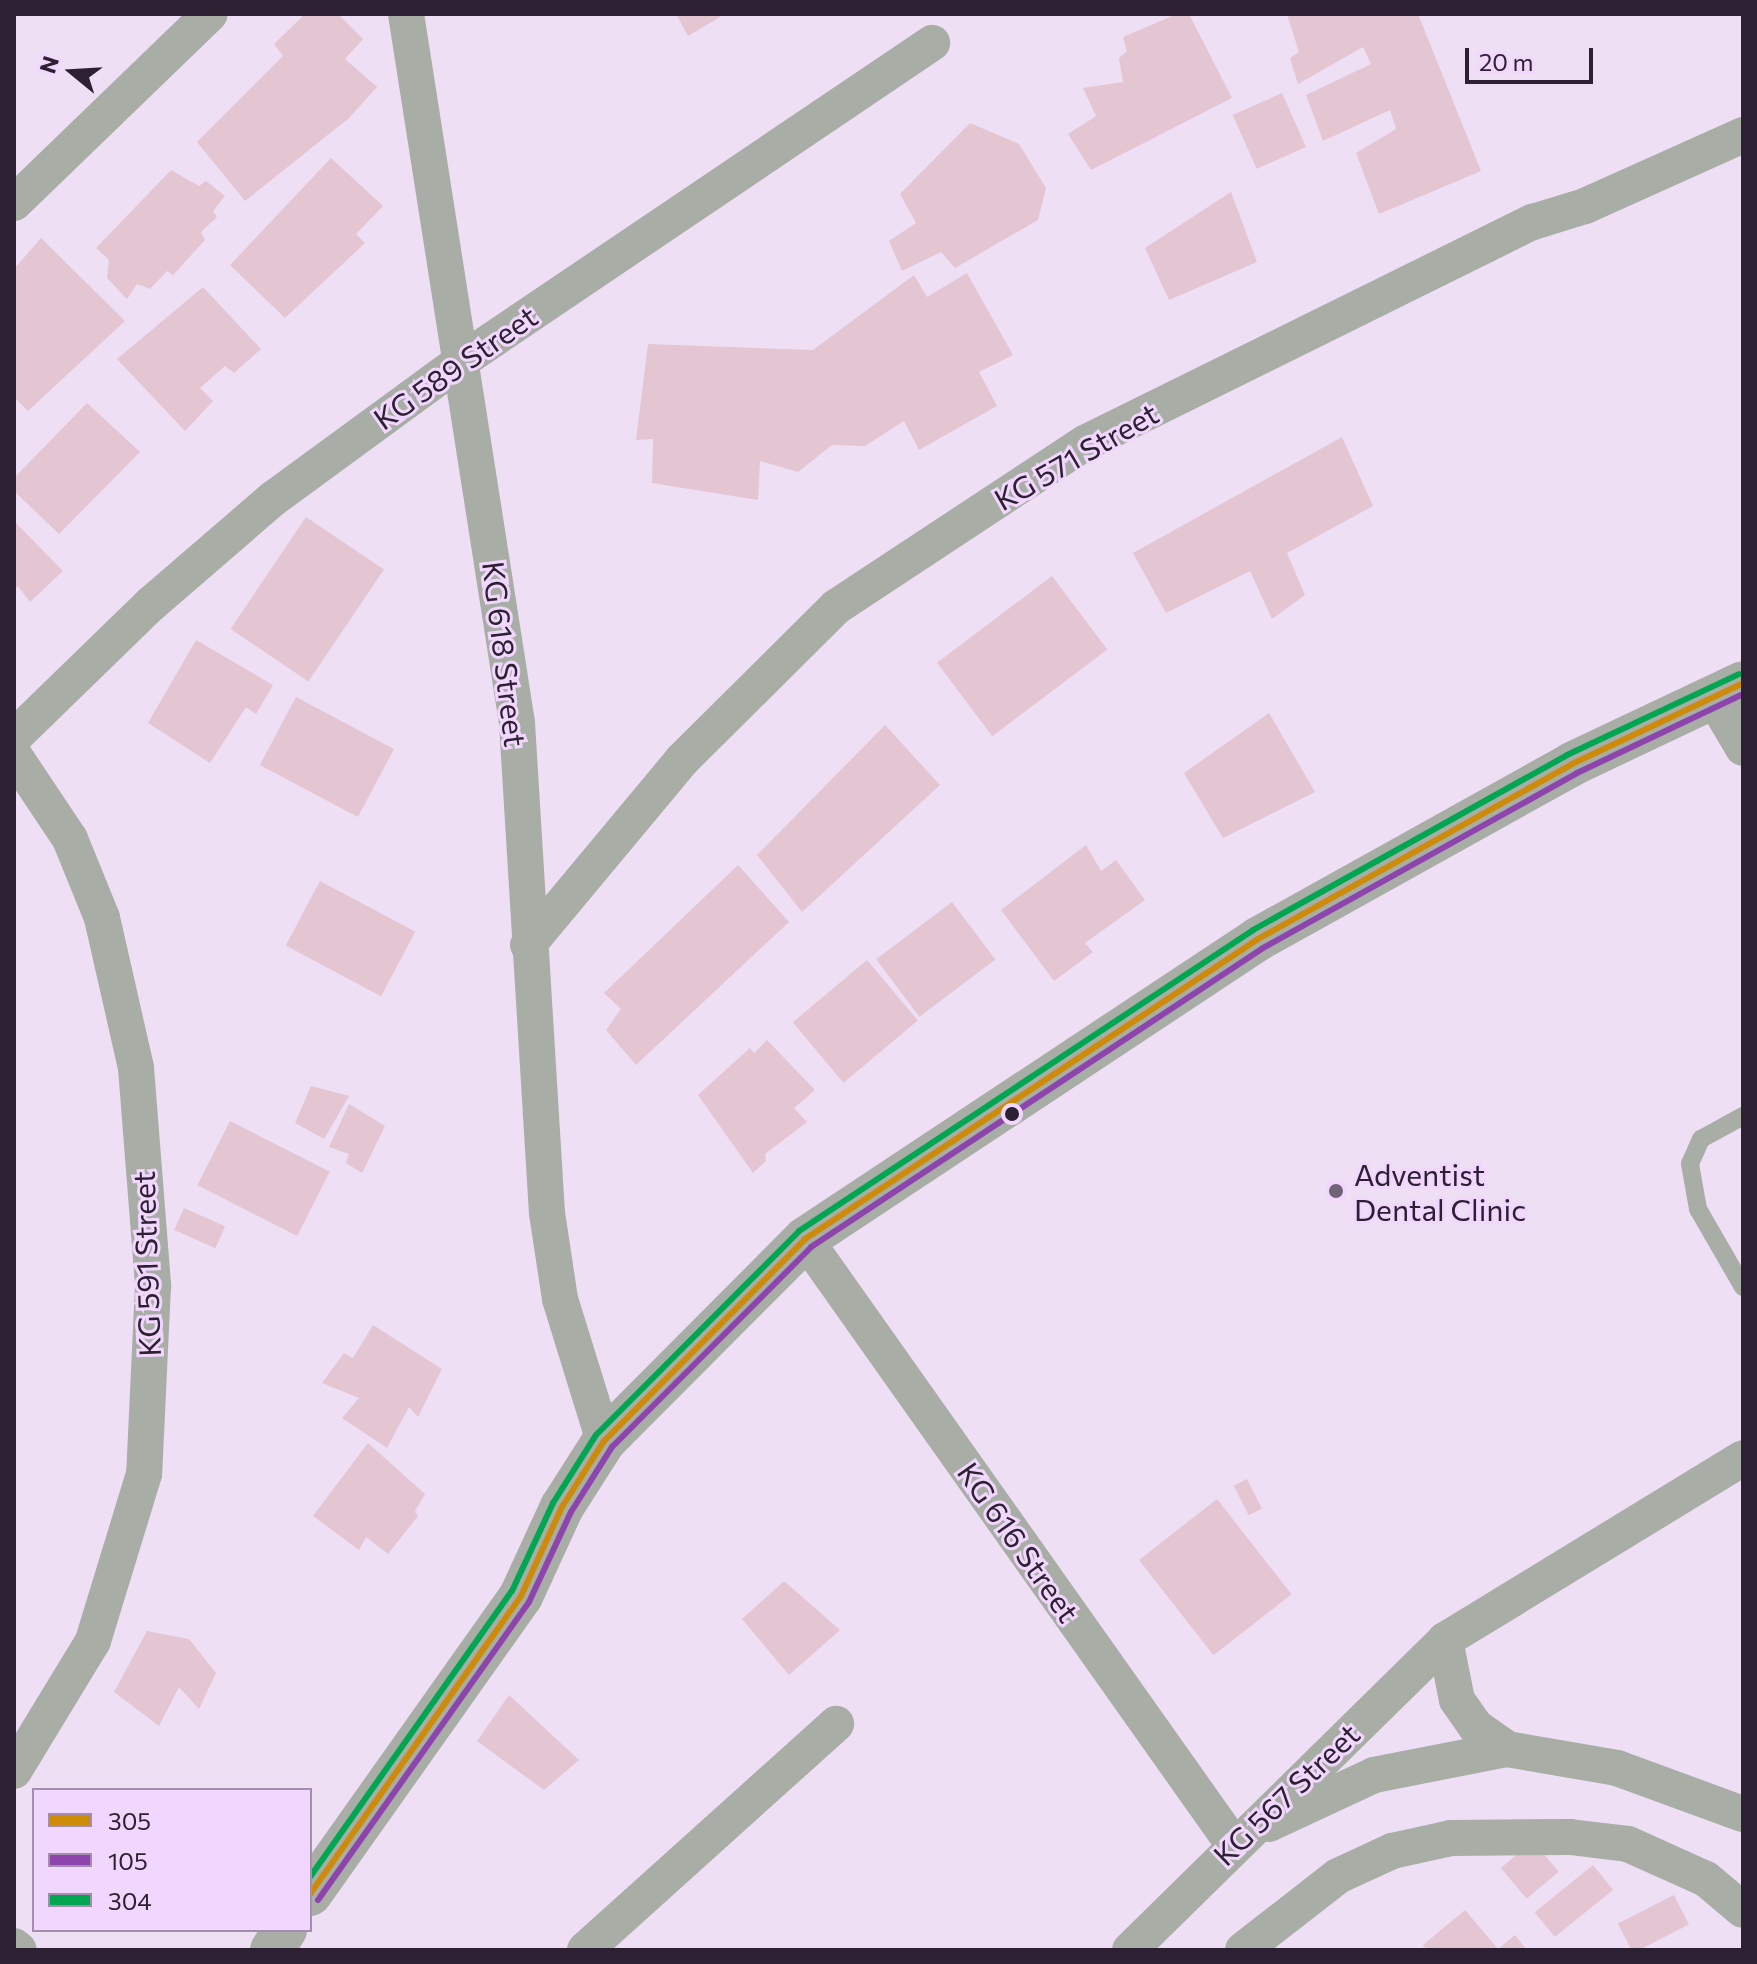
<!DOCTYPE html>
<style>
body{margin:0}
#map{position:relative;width:1757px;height:1964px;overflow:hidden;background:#eedff5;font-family:Commissioner,sans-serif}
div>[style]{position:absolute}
.building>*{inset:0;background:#e3c6d2;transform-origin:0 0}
.service>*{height:18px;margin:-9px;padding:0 9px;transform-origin:9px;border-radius:9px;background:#a8ada5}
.minor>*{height:36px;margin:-18px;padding:0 18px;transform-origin:18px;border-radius:18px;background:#a8ada5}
.tertiary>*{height:44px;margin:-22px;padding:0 22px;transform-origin:22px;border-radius:22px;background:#a8ada5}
.bus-1>*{height:6px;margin:-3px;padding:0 3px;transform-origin:3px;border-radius:3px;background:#ce8b0a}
.bus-2>*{height:6px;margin:-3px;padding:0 3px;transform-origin:3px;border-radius:3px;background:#8e44ad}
.bus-3>*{height:6px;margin:-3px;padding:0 3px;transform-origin:3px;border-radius:3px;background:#00a651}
.dots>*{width:22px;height:22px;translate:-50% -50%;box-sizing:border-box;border:4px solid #f1d7fd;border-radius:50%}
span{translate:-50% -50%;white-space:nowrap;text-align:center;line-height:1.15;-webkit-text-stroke:6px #f1d7fd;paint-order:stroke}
.street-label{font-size:30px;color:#2c2032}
.poi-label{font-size:30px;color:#2c2032}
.left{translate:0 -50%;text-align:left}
.frame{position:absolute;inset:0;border:16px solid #2c2032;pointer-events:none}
.legend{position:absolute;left:32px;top:1788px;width:280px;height:144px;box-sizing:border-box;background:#f1d7fd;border:2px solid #a28eac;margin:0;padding:10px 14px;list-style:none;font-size:24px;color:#2c2032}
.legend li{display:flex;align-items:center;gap:16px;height:40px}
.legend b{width:40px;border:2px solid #a28eac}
.north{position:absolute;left:32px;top:32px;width:80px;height:80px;-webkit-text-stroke:6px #f1d7fd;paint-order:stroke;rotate:288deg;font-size:22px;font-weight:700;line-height:32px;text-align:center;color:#2c2032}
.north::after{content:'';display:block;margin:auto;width:28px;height:36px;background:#2c2032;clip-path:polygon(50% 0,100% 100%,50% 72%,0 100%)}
.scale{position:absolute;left:1465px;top:48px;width:128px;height:36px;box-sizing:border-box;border:4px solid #2c2032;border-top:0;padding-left:10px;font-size:24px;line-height:28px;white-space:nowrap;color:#2c2032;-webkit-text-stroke:6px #f1d7fd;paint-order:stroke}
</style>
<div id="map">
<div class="building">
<div style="clip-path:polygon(305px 14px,338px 14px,363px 39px,345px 59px,377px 87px,349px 118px,245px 201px,197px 142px,283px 56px,274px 44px)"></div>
<div style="clip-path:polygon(676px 14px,725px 14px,688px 36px)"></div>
<div style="clip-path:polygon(1177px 14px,1189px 14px,1232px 98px,1091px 170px,1068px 134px,1096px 116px,1083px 88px,1123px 82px,1119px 58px,1127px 51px,1123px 37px)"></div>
<div style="clip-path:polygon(1287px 14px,1418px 14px,1481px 171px,1379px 214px,1356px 153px,1396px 129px,1390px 110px,1323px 141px,1306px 95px,1371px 64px,1363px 47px,1298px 84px,1290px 58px,1299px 52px)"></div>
<div style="left:1282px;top:93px;width:59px;height:54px;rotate:66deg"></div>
<div style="clip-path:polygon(970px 123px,1019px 144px,1046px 188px,1038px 220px,955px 268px,941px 252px,902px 271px,889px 241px,916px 223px,900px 194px)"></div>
<div style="clip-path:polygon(331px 158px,383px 206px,356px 234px,365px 243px,285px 318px,230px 265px)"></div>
<div style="clip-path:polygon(171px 170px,199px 186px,206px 181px,225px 196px,213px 211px,217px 217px,201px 232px,205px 240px,173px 275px,167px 271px,150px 289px,137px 284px,127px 299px,107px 278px,109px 260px,96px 248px)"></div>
<div style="clip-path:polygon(1231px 192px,1257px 262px,1169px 300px,1145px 248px)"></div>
<div style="clip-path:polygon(41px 238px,125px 321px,28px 411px,14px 397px,14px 269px)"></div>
<div style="clip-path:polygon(967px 273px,1013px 355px,979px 372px,997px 406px,919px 450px,904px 421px,865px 446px,832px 445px,798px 472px,760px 461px,758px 500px,652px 483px,653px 439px,636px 440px,648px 344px,813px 350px,914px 275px,927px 297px)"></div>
<div style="clip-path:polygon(203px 287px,261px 349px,234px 373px,225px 366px,200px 388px,213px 401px,185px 431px,117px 359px)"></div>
<div style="clip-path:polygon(87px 403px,140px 452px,59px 534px,14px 491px,14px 478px)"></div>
<div style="clip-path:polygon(1342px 437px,1373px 506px,1287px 553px,1305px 595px,1272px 619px,1250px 571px,1166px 613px,1133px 553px)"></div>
<div style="left:306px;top:517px;width:94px;height:135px;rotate:34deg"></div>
<div style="clip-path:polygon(14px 521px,63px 571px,30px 602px,18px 586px,14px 590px)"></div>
<div style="left:1052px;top:576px;width:92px;height:144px;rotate:53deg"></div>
<div style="clip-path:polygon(196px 640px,273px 685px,256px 714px,246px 707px,210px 763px,148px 723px)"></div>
<div style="left:296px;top:697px;width:111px;height:77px;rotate:28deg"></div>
<div style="clip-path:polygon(1269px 713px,1315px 792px,1223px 838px,1184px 773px)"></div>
<div style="clip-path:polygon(885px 725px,940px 785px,802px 912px,757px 855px)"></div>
<div style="clip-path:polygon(1086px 845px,1101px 871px,1116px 860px,1145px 900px,1085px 943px,1093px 952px,1054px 981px,1001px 910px)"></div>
<div style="clip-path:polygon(738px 865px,789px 922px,636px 1065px,606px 1030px,621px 1009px,604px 993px)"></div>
<div style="left:320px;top:881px;width:108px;height:73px;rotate:28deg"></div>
<div style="left:952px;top:902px;width:72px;height:95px;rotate:53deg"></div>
<div style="left:867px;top:960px;width:79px;height:97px;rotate:50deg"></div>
<div style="clip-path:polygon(767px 1040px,815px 1090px,794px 1108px,807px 1122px,765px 1154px,766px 1161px,753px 1173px,698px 1095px,750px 1048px,754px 1053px)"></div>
<div style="clip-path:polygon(311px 1086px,349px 1096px,324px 1139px,295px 1123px)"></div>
<div style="clip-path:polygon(349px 1104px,385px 1126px,362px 1173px,346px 1163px,349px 1154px,329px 1147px)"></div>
<div style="left:230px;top:1121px;width:112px;height:72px;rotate:27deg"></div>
<div style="left:184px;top:1208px;width:45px;height:24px;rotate:24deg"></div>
<div style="clip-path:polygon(373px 1325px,442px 1369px,418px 1417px,409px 1407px,387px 1448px,342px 1418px,359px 1398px,322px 1383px,344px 1353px,353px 1358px)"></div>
<div style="clip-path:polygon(368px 1443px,425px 1494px,415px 1511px,418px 1516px,388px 1554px,366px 1537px,359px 1550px,313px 1516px)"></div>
<div style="left:1247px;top:1479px;width:33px;height:15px;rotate:63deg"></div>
<div style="left:1217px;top:1499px;width:121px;height:99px;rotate:52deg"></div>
<div style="clip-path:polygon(784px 1581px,840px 1630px,789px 1675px,742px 1619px)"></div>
<div style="clip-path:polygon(147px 1631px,189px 1639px,216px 1673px,199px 1709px,179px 1687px,159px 1726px,114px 1692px)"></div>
<div style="clip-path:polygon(509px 1695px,579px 1760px,544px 1790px,477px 1741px)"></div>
<div style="left:1533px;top:1841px;width:40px;height:42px;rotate:50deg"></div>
<div style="left:1593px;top:1865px;width:32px;height:75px;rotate:51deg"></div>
<div style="left:1674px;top:1895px;width:33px;height:63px;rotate:63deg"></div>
<div style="clip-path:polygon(1465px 1910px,1498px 1949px,1515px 1935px,1527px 1950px,1427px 1950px,1423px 1945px)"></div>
</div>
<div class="service">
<div style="left:1743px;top:1116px;width:48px;rotate:151.3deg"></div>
<div style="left:1701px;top:1139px;width:27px;rotate:114deg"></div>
<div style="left:1690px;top:1164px;width:46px;rotate:79.9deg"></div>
<div style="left:1698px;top:1209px;width:90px;rotate:60deg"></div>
</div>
<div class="minor">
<div style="left:406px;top:14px;width:718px;rotate:81.1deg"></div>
<div style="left:517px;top:723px;width:491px;rotate:86.5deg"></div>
<div style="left:547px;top:1213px;width:87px;rotate:81.4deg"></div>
<div style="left:560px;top:1299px;width:149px;rotate:72.8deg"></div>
<div style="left:14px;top:203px;width:272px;rotate:-44deg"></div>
<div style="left:1713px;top:697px;width:59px;rotate:59.5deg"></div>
<div style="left:14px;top:737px;width:191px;rotate:-44.2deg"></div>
<div style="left:151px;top:604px;width:162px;rotate:-40.8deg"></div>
<div style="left:274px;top:498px;width:235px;rotate:-36.2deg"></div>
<div style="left:464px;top:359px;width:565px;rotate:-34.03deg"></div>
<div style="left:14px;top:755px;width:101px;rotate:56.3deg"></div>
<div style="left:70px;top:839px;width:85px;rotate:67.9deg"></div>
<div style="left:102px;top:918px;width:154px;rotate:77.2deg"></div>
<div style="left:136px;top:1068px;width:219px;rotate:85.5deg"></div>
<div style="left:153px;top:1286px;width:188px;rotate:92.7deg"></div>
<div style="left:144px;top:1474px;width:175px;rotate:107deg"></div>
<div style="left:93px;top:1641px;width:152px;rotate:121.3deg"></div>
<div style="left:528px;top:945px;width:242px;rotate:-50.2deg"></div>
<div style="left:683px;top:759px;width:216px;rotate:-44.8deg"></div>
<div style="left:836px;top:607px;width:298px;rotate:-33.4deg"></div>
<div style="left:1085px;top:443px;width:500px;rotate:-26.3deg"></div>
<div style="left:1533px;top:222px;width:54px;rotate:-17.1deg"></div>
<div style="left:1585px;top:206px;width:173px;rotate:-24.2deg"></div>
<div style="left:805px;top:1239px;width:741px;rotate:54.72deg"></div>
<div style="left:1445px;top:1640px;width:61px;rotate:78.7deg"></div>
<div style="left:1457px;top:1700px;width:33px;rotate:55deg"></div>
<div style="left:1476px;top:1727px;width:38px;rotate:35deg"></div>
<div style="left:1269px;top:1824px;width:116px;rotate:-25deg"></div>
<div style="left:1374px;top:1775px;width:136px;rotate:-11.1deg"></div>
<div style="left:1507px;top:1749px;width:112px;rotate:9.8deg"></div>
<div style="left:1617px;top:1768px;width:134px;rotate:20.1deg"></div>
<div style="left:14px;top:1946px;width:6px;rotate:39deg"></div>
<div style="left:585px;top:1950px;width:338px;rotate:-42deg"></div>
<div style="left:1130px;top:1950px;width:442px;rotate:-44.5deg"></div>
<div style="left:1445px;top:1640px;width:349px;rotate:-31.4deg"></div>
<div style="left:1243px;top:1950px;width:120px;rotate:-37.9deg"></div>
<div style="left:1338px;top:1876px;width:60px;rotate:-24.8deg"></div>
<div style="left:1392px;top:1851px;width:60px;rotate:-12.4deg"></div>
<div style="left:1451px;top:1838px;width:119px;rotate:-0.5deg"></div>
<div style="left:1570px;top:1837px;width:58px;rotate:6.9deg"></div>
<div style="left:1628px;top:1844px;width:85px;rotate:24.2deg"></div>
<div style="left:1706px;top:1879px;width:48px;rotate:40deg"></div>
</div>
<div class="tertiary">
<div style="left:310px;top:1894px;width:365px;rotate:-54.7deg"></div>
<div style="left:521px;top:1596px;width:98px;rotate:-65.3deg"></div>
<div style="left:562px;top:1507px;width:78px;rotate:-57.5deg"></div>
<div style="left:604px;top:1441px;width:285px;rotate:-45.1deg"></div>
<div style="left:805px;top:1239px;width:543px;rotate:-33.51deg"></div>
<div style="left:1258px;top:939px;width:359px;rotate:-29.1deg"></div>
<div style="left:1572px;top:764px;width:189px;rotate:-25.3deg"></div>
<div style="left:272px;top:1950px;width:24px;rotate:-57deg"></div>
</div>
<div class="bus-1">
<div style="left:310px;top:1894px;width:365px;rotate:-54.7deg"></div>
<div style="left:521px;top:1596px;width:98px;rotate:-65.3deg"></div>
<div style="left:562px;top:1507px;width:78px;rotate:-57.5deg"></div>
<div style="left:604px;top:1441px;width:285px;rotate:-45.1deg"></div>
<div style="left:805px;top:1239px;width:543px;rotate:-33.51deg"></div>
<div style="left:1258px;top:939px;width:359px;rotate:-29.1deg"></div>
<div style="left:1572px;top:764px;width:189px;rotate:-25.3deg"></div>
</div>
<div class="bus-2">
<div style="left:318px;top:1900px;width:365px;rotate:-54.7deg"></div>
<div style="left:529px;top:1602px;width:99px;rotate:-65deg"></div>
<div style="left:571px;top:1512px;width:77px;rotate:-57.8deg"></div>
<div style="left:612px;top:1447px;width:282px;rotate:-45.1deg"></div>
<div style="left:811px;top:1247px;width:542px;rotate:-33.48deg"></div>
<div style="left:1263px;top:948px;width:359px;rotate:-29.1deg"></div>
<div style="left:1577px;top:773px;width:184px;rotate:-25.4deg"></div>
</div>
<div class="bus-3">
<div style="left:310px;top:1877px;width:350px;rotate:-54.8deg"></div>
<div style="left:512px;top:1591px;width:97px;rotate:-65deg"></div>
<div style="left:553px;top:1503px;width:80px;rotate:-57.7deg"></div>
<div style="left:596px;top:1435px;width:288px;rotate:-45.1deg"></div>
<div style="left:799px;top:1231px;width:545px;rotate:-33.54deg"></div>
<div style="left:1253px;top:930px;width:359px;rotate:-29.1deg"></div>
<div style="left:1567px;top:755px;width:190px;rotate:-25.2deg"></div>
</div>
<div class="dots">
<div style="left:1012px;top:1114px;background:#2c2032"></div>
<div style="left:1336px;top:1191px;background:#706376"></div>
</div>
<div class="street-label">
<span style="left:455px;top:367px;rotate:-35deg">KG 589 Street</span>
<span style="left:1076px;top:456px;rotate:-30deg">KG 571 Street</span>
<span style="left:505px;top:654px;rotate:83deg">KG 618 Street</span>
<span style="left:146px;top:1264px;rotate:-92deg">KG 591 Street</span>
<span style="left:1019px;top:1542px;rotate:55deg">KG 616 Street</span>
<span style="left:1286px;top:1794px;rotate:-44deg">KG 567 Street</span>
</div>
<div class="poi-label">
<span class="left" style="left:1354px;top:1191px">Adventist<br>Dental Clinic</span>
</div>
<div class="frame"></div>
<ul class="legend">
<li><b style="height:10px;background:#ce8b0a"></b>305</li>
<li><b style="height:10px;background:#8e44ad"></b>105</li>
<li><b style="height:10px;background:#00a651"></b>304</li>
</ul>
<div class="north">N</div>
<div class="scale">20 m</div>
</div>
